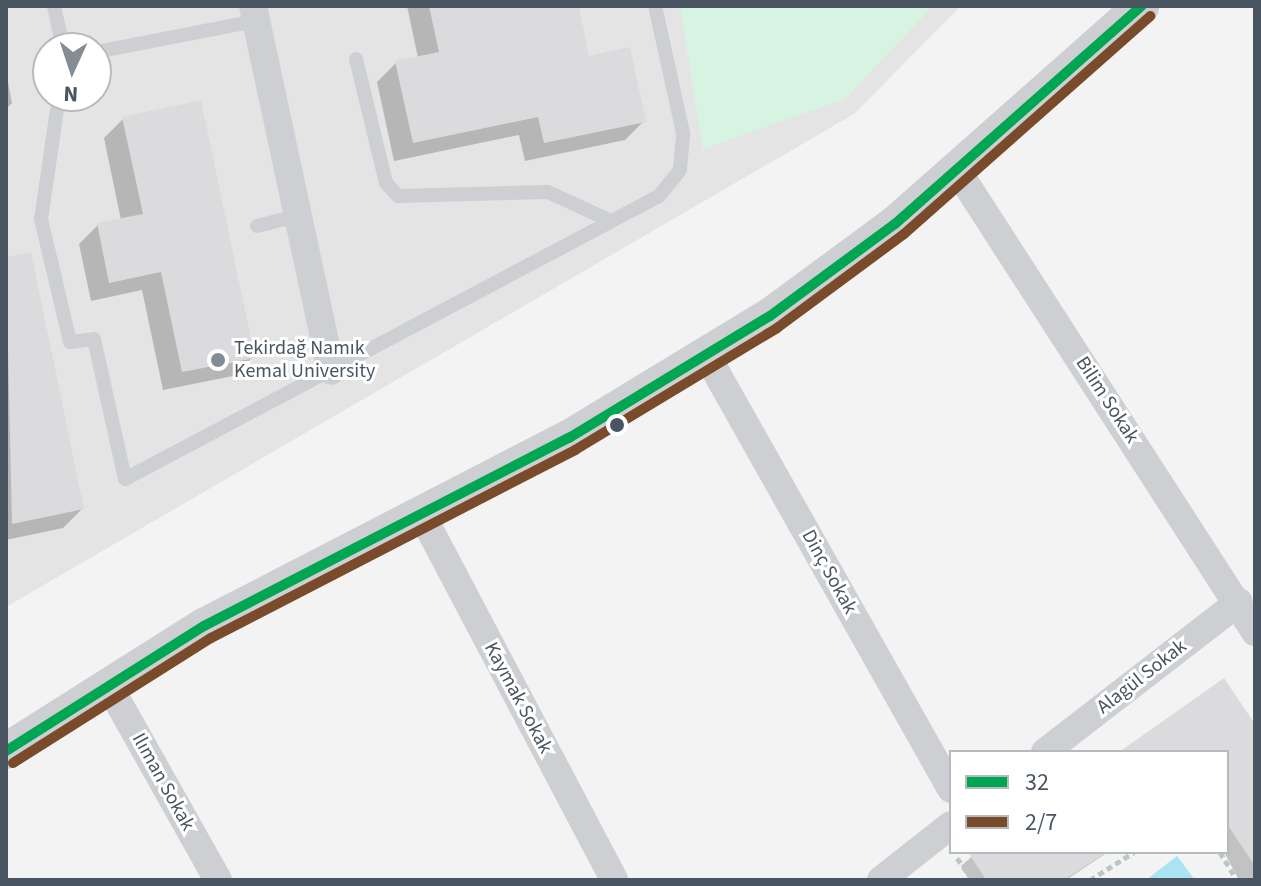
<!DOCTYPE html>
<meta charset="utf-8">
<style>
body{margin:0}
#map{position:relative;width:1261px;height:886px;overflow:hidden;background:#f4f3f3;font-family:"Source Sans 3",sans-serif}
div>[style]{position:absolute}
.education>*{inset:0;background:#e5e4e5}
.green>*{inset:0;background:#d7f3e2}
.water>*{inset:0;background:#aae3f2}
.shadow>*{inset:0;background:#0003}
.building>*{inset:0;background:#dbdbdd}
.path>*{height:5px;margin-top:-2.5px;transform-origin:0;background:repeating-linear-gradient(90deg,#bac8c3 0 6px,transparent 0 10px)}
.service>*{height:14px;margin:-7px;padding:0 7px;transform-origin:7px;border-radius:7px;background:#cdcfd2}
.minor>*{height:28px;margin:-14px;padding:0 14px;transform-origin:14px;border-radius:14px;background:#cdcfd2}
.tertiary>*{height:36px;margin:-18px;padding:0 18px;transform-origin:18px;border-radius:18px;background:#cdcfd2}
.bus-1>*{height:10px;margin:-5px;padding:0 5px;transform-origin:5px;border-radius:5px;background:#00a651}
.bus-2>*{height:10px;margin:-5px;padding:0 5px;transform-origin:5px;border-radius:5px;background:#7a4b2a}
.dots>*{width:22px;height:22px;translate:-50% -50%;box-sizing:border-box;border:4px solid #fff;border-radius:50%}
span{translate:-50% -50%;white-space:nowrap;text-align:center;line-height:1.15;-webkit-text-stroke:6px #fff;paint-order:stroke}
.poi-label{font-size:20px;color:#495661}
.left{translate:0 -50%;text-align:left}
.street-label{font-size:20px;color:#495661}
.frame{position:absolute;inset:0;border:8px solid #495661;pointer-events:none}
.legend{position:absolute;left:949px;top:750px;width:280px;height:104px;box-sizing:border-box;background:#fff;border:2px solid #b6bbc0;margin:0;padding:10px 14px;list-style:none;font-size:24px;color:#495661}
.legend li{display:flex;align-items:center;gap:16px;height:40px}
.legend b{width:40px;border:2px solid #b6bbc0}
.north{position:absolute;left:32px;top:32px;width:80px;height:80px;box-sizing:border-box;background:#fff;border:2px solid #b6bbc0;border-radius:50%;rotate:183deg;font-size:22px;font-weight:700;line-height:32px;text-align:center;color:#495661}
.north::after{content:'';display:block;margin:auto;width:28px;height:36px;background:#858d94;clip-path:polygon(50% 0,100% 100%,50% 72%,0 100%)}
</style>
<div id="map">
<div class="education">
<div style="clip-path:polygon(evenodd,6px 6px,961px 6px,854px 114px,6px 607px,6px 6px,48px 48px,96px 48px,96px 96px,48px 96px,48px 48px)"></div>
</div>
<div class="green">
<div style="clip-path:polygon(680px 6px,933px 6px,845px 99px,703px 149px)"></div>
</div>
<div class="water">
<div style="clip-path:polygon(1177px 856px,1195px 880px,1146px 880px)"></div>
</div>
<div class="shadow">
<div style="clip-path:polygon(407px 6px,577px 6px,588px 58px,644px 121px,625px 140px,525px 161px,519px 135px,394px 161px,377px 82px,396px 63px,418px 58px)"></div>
<div style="clip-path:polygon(6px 72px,12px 103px,6px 109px)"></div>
<div style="clip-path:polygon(123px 119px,253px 357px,233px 376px,163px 390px,142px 290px,91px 301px,79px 244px,98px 225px,121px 220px,104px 138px)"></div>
<div style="clip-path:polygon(29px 254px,82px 509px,63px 528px,6px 540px,6px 259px)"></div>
<div style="clip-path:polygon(1255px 733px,1255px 880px,1239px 880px,1224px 852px,1227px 752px,1121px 752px)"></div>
<div style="clip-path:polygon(977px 852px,1108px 852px,1066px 880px,969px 880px,961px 866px)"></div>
</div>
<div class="building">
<div style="clip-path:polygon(429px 6px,579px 6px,589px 56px,630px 47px,646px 122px,544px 143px,538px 117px,413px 143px,395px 61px,439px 52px)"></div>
<div style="clip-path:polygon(201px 100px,255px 358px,182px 372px,161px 272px,109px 283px,97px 223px,143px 214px,122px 117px)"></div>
<div style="clip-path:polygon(31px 252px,84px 509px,12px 524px,6px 257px)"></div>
<div style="clip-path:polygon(1224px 678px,1255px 724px,1255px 866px,1227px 824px,1227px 752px,1119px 752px)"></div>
<div style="clip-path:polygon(968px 852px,1107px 852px,1064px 880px,986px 880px)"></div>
</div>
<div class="path">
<div style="left:1220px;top:852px;width:33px;rotate:59deg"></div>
<div style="left:957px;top:858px;width:27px;rotate:54deg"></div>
<div style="left:1090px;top:880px;width:52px;rotate:-32.5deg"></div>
</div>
<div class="service">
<div style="left:54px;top:6px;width:43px;rotate:77.9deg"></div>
<div style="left:96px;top:52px;width:162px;rotate:-11deg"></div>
<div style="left:356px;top:59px;width:128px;rotate:76.4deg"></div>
<div style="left:386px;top:183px;width:18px;rotate:47deg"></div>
<div style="left:398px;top:196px;width:150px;rotate:-1.5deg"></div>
<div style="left:548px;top:192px;width:69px;rotate:24.7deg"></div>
<div style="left:59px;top:96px;width:124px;rotate:98.3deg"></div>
<div style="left:41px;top:219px;width:126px;rotate:76.7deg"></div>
<div style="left:70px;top:342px;width:24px;rotate:-7deg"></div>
<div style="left:94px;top:339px;width:143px;rotate:77.5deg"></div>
<div style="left:125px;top:479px;width:604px;rotate:-27.92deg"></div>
<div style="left:659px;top:196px;width:33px;rotate:-51deg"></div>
<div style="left:680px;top:170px;width:37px;rotate:-85deg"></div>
<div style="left:683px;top:133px;width:130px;rotate:-102.4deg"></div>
<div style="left:257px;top:226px;width:41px;rotate:-14deg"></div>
</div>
<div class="minor">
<div style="left:253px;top:6px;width:373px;rotate:77.9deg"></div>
<div style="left:957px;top:170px;width:550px;rotate:57.18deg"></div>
<div style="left:707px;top:356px;width:497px;rotate:60.6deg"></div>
<div style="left:423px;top:517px;width:410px;rotate:62.2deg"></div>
<div style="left:108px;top:684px;width:225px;rotate:60.7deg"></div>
<div style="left:1045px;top:752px;width:245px;rotate:-37.7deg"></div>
<div style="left:881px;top:880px;width:89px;rotate:-38.2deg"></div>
</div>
<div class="tertiary">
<div style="left:6px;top:751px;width:234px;rotate:-32.3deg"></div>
<div style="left:204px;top:626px;width:411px;rotate:-27.3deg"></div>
<div style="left:569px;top:438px;width:235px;rotate:-31.3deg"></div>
<div style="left:770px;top:316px;width:155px;rotate:-36.4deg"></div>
<div style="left:895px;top:224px;width:329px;rotate:-41.5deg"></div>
</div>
<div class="bus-1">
<div style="left:6px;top:751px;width:234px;rotate:-32.3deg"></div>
<div style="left:204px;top:626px;width:411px;rotate:-27.3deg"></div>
<div style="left:569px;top:438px;width:235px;rotate:-31.3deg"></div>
<div style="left:770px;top:316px;width:155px;rotate:-36.4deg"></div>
<div style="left:895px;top:224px;width:329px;rotate:-41.5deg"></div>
</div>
<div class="bus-2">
<div style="left:13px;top:763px;width:234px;rotate:-32.3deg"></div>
<div style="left:211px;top:638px;width:410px;rotate:-27.3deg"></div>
<div style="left:575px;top:450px;width:236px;rotate:-31.1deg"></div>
<div style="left:777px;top:328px;width:158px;rotate:-36.5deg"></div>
<div style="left:904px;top:234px;width:329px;rotate:-41.5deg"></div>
</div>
<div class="dots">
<div style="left:218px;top:360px;background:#858d94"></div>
<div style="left:617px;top:425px;background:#495661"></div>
</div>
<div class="poi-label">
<span class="left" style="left:234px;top:360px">Tekirdağ Namık<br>Kemal University</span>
</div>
<div class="street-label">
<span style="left:1107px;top:400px;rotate:57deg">Bilim Sokak</span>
<span style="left:829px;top:572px;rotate:61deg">Dinç Sokak</span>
<span style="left:1142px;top:677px;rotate:-38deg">Alagül Sokak</span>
<span style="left:518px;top:698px;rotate:62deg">Kaymak Sokak</span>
<span style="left:163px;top:782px;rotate:61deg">Ilıman Sokak</span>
</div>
<div class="frame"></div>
<ul class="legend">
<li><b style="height:10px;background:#00a651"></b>32</li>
<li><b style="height:10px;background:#7a4b2a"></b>2/7</li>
</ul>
<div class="north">N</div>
</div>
